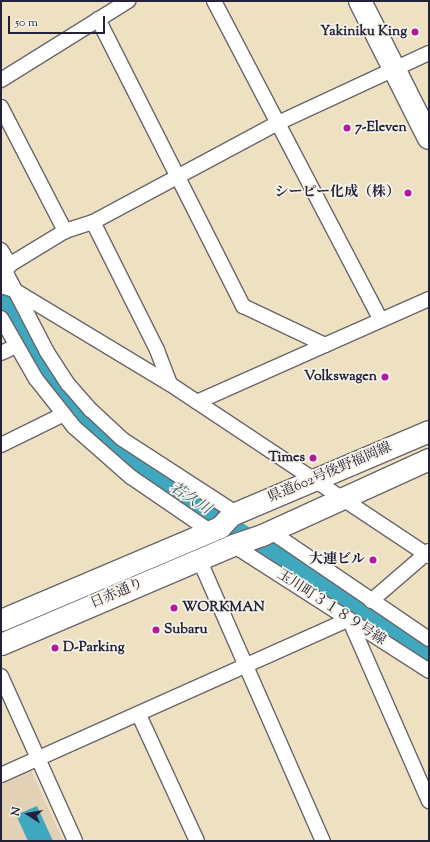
<!DOCTYPE html>
<meta charset="utf-8">
<style>
body{margin:0}
#map{position:relative;width:430px;height:842px;overflow:hidden;background:#eee1c1;font-family:"Sorts Mill Goudy","Noto Serif JP",serif}
div>[style]{position:absolute}
.built>*{inset:0;background:#e3d1b5}
.water>*{inset:0;background:#3fa8bf}
.roads{filter:drop-shadow(1px 0 #69656a) drop-shadow(-1px 0 #69656a) drop-shadow(0 1px #69656a) drop-shadow(0 -1px #69656a)}
.minor>*{height:14px;margin:-7px;padding:0 7px;transform-origin:7px;border-radius:7px;background:#fff}
.secondary>*{height:21px;margin:-10.5px;padding:0 10.5px;transform-origin:10.5px;border-radius:10.5px;background:#fff}
.trunk>*{height:22px;margin:-11px;padding:0 11px;transform-origin:11px;border-radius:11px;background:#fff}
.dots>*{width:11px;height:11px;translate:-50% -50%;box-sizing:border-box;border:2px solid #f7f3e8;border-radius:50%}
span{translate:-50% -50%;white-space:nowrap;text-align:center;line-height:1.15;-webkit-text-stroke:3.5px #f7f3e8;paint-order:stroke}
.poi-label{font-size:14px;color:#22223b;font-weight:700}
.right{translate:-100% -50%;text-align:right}
.left{translate:0 -50%;text-align:left}
.street-label{font-size:14px;color:#22223b}
.water-label{font-size:15px;color:#2e5870;font-style:italic}
.frame{position:absolute;inset:0;border:2px solid #22223b;pointer-events:none}
.north{position:absolute;left:8px;top:794px;width:40px;height:40px;-webkit-text-stroke:3px #f7f3e8;paint-order:stroke;rotate:282deg;font-size:11px;font-weight:700;line-height:16px;text-align:center;color:#22223b}
.north::after{content:'';display:block;margin:auto;width:14px;height:18px;background:#22223b;clip-path:polygon(50% 0,100% 100%,50% 72%,0 100%)}
.scale{position:absolute;left:8px;top:16px;width:97px;height:18px;box-sizing:border-box;border:2px solid #22223b;border-top:0;padding-left:5px;font-size:12px;line-height:14px;white-space:nowrap;color:#22223b;-webkit-text-stroke:3px #f7f3e8;paint-order:stroke}
</style>
<div id="map">
<div class="built">
<div style="clip-path:polygon(30px 768px,63px 841px,1px 841px,1px 782px)"></div>
</div>
<div class="water">
<div style="clip-path:polygon(1px 271px,67px 386px,207px 500px,429px 644px,429px 667px,133px 474px,65px 413px,1px 311px)"></div>
<div style="clip-path:polygon(37px 806px,53px 841px,28px 841px,16px 815px)"></div>
</div>
<div class="roads">
<div class="minor">
<div style="left:214px;top:1px;width:360px;rotate:62.4deg"></div>
<div style="left:98px;top:19px;width:322px;rotate:63.2deg"></div>
<div style="left:243px;top:306px;width:91px;rotate:25.4deg"></div>
<div style="left:325px;top:345px;width:114px;rotate:-23.9deg"></div>
<div style="left:1px;top:80px;width:150px;rotate:-31.9deg"></div>
<div style="left:1px;top:107px;width:140px;rotate:62.7deg"></div>
<div style="left:93px;top:222px;width:143px;rotate:63.4deg"></div>
<div style="left:157px;top:350px;width:36px;rotate:69deg"></div>
<div style="left:1px;top:250px;width:17px;rotate:59deg"></div>
<div style="left:10px;top:265px;width:8px;rotate:130deg"></div>
<div style="left:5px;top:271px;width:91px;rotate:62.6deg"></div>
<div style="left:47px;top:352px;width:38px;rotate:57deg"></div>
<div style="left:68px;top:384px;width:35px;rotate:49deg"></div>
<div style="left:91px;top:410px;width:42px;rotate:43.1deg"></div>
<div style="left:122px;top:439px;width:136px;rotate:33deg"></div>
<div style="left:1px;top:270px;width:75px;rotate:-31.4deg"></div>
<div style="left:65px;top:231px;width:29px;rotate:-18deg"></div>
<div style="left:93px;top:222px;width:210px;rotate:-28.2deg"></div>
<div style="left:278px;top:123px;width:166px;rotate:-24.9deg"></div>
<div style="left:1px;top:286px;width:14px;rotate:17deg"></div>
<div style="left:14px;top:290px;width:182px;rotate:31.1deg"></div>
<div style="left:170px;top:384px;width:311px;rotate:33.6deg"></div>
<div style="left:1px;top:318px;width:70px;rotate:60.2deg"></div>
<div style="left:36px;top:379px;width:61px;rotate:51.6deg"></div>
<div style="left:74px;top:427px;width:76px;rotate:41.3deg"></div>
<div style="left:131px;top:477px;width:96px;rotate:34.4deg"></div>
<div style="left:1px;top:353px;width:17px;rotate:-25deg"></div>
<div style="left:197px;top:402px;width:140px;rotate:-24deg"></div>
<div style="left:1px;top:445px;width:68px;rotate:-26.2deg"></div>
<div style="left:270px;top:531px;width:192px;rotate:34.2deg"></div>
<div style="left:233px;top:545px;width:233px;rotate:32.7deg"></div>
<div style="left:199px;top:559px;width:308px;rotate:66.3deg"></div>
<div style="left:371px;top:601px;width:77px;rotate:-40.8deg"></div>
<div style="left:1px;top:676px;width:181px;rotate:65.8deg"></div>
<div style="left:139px;top:715px;width:139px;rotate:65.3deg"></div>
<div style="left:1px;top:775px;width:381px;rotate:-24.1deg"></div>
<div style="left:349px;top:619px;width:199px;rotate:66.3deg"></div>
</div>
<div class="secondary">
<div style="left:1px;top:620px;width:238px;rotate:-23deg"></div>
<div style="left:220px;top:527px;width:16px;rotate:-47deg"></div>
<div style="left:231px;top:515px;width:215px;rotate:-23deg"></div>
<div style="left:1px;top:644px;width:252px;rotate:-23.1deg"></div>
<div style="left:233px;top:545px;width:31px;rotate:-19deg"></div>
<div style="left:262px;top:535px;width:183px;rotate:-24.5deg"></div>
</div>
<div class="trunk">
<div style="left:360px;top:1px;width:153px;rotate:63.3deg"></div>
</div>
</div>
<div class="dots">
<div style="left:415px;top:32px;background:#b5179e"></div>
<div style="left:347px;top:128px;background:#b5179e"></div>
<div style="left:408px;top:193px;background:#b5179e"></div>
<div style="left:385px;top:377px;background:#b5179e"></div>
<div style="left:313px;top:458px;background:#b5179e"></div>
<div style="left:373px;top:560px;background:#b5179e"></div>
<div style="left:174px;top:608px;background:#b5179e"></div>
<div style="left:156px;top:630px;background:#b5179e"></div>
<div style="left:55px;top:648px;background:#b5179e"></div>
</div>
<div class="poi-label">
<span class="right" style="left:407px;top:32px">Yakiniku King</span>
<span class="left" style="left:355px;top:128px">7-Eleven</span>
<span class="right" style="left:400px;top:193px">シーピー化成（株）</span>
<span class="right" style="left:377px;top:377px">Volkswagen</span>
<span class="right" style="left:305px;top:458px">Times</span>
<span class="right" style="left:365px;top:560px">大連ビル</span>
<span class="left" style="left:182px;top:608px">WORKMAN</span>
<span class="left" style="left:164px;top:630px">Subaru</span>
<span class="left" style="left:63px;top:648px">D-Parking</span>
</div>
<div class="street-label">
<span style="left:330px;top:473px;rotate:-23deg">県道602号後野福岡線</span>
<span style="left:117px;top:594px;rotate:-23deg">日赤通り</span>
<span style="left:331px;top:608px;rotate:33deg">玉川町３１８９号線</span>
</div>
<div class="water-label">
<span style="left:190px;top:499px;rotate:33deg">若久川</span>
</div>
<div class="frame"></div>
<div class="north">N</div>
<div class="scale">50 m</div>
</div>
